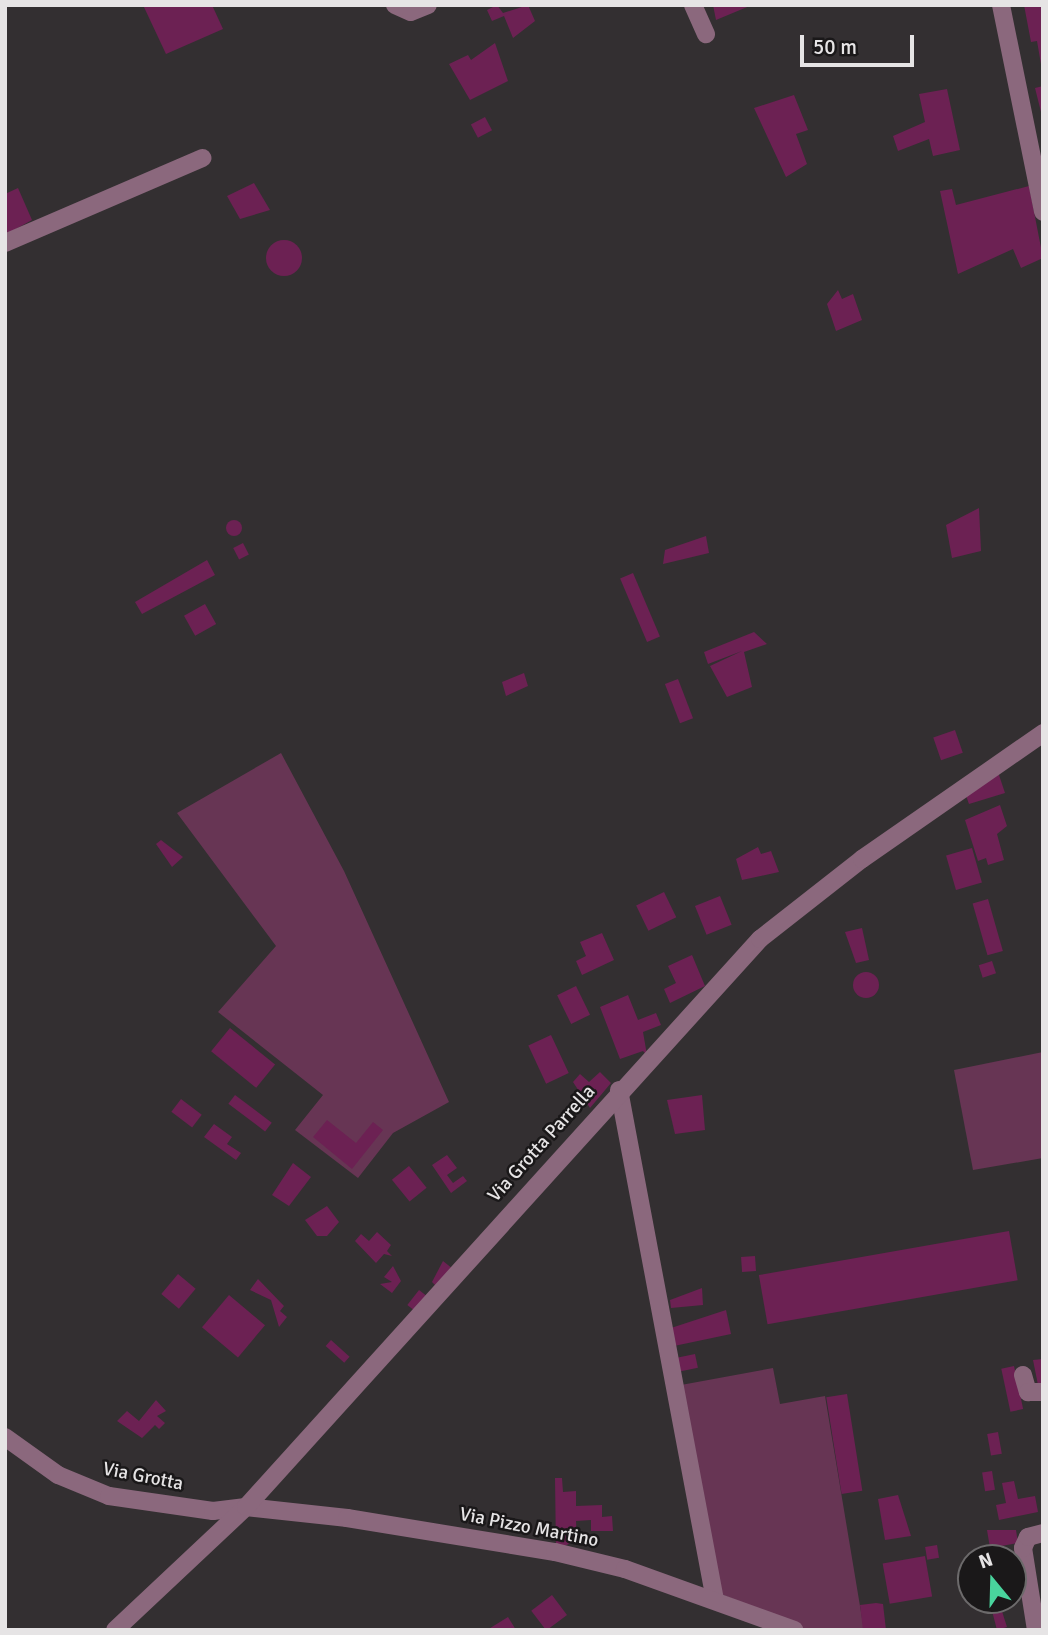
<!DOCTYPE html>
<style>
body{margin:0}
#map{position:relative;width:1048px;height:1635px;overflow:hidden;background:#332f31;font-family:Signika,sans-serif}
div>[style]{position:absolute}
.green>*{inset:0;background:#673554}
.building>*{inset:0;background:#6c2153;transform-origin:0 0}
.round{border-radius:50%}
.minor>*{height:18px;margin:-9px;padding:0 9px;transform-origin:9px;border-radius:9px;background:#8b687d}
span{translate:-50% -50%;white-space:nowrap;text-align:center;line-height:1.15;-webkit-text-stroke:5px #1a1819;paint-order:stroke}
.street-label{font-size:19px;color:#e6e4e5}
.frame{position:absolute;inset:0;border:7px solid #e6e4e5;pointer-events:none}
.north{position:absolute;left:957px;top:1544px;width:70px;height:70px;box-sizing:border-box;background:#1a1819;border:2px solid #6c6a6b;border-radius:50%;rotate:341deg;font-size:19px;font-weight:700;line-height:28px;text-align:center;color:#e6e4e5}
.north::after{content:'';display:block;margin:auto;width:24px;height:32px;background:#49d49d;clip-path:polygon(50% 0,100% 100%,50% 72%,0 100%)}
.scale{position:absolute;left:800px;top:35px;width:114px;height:32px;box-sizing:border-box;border:4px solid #e6e4e5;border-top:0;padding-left:9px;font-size:21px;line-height:24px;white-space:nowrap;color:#e6e4e5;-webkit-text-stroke:5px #1a1819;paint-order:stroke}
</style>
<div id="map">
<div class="green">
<div style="clip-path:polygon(281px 753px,344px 871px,449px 1102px,393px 1133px,358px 1178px,295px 1130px,323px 1095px,218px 1012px,276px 946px,177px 813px)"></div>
<div style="clip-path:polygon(1043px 1052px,1043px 1158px,973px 1170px,954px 1070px)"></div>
<div style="clip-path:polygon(773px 1368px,780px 1404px,825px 1396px,864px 1630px,807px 1630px,721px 1594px,681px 1385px)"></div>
</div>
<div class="building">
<div style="clip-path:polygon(143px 5px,212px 5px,223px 29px,166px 54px)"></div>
<div style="clip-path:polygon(497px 5px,503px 13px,528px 5px,535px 21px,513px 38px,504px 16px,492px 21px,487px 10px)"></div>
<div style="clip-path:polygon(713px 5px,752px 5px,716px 20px)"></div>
<div style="clip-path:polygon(1024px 5px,1043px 5px,1043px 76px,1037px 41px,1031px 42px)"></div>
<div style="clip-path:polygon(495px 43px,508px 81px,470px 100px,449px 64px,468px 55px,471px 60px)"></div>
<div style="clip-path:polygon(1043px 86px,1043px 116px,1042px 116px,1035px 88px)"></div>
<div style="clip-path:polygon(947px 89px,960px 150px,933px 156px,929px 139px,898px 151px,893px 136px,925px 122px,919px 94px)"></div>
<div style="clip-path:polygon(794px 95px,808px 130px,796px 134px,807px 164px,786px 177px,754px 108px)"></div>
<div style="left:485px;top:117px;width:15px;height:16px;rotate:62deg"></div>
<div style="clip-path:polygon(254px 183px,270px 210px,240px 219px,227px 196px)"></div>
<div style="clip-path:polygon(1029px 186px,1043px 258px,1021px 268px,1013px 249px,958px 274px,940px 191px,952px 189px,956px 205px)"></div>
<div style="clip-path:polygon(18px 188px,32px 220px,5px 235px,5px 194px)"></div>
<div class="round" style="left:266px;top:240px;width:36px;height:36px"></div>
<div style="clip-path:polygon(838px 290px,842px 299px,853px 294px,862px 320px,836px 331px,827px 304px)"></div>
<div style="clip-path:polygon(979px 508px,981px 551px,952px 558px,946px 525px)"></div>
<div class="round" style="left:226px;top:520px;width:16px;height:16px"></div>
<div style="clip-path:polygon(706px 536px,709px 553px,663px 564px,665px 550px)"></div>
<div style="left:243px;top:543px;width:13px;height:11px;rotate:63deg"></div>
<div style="clip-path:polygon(207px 560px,215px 575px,142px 614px,135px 602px)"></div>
<div style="left:633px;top:573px;width:69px;height:14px;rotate:67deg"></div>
<div style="left:205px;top:604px;width:23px;height:24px;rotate:61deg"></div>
<div style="clip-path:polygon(754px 632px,767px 644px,744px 652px,752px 687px,727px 697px,710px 666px,742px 651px,708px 664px,704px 652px)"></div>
<div style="clip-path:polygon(524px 673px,528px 686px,506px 696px,502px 682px)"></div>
<div style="left:678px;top:679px;width:42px;height:14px;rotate:69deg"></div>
<div style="left:955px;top:730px;width:24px;height:23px;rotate:71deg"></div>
<div style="clip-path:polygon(998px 772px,1005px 793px,969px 804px,965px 793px)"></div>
<div style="clip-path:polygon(1000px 805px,1007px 826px,997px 834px,1004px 860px,988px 865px,986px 858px,978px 861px,965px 820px)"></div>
<div style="clip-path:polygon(161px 840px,183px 857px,172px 867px,156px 844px)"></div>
<div style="clip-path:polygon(758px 847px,761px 854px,771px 851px,779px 872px,742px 880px,736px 859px)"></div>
<div style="left:972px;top:848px;width:36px;height:27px;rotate:74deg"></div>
<div style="left:664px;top:892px;width:28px;height:31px;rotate:64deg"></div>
<div style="left:720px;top:896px;width:31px;height:27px;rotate:68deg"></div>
<div style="left:988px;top:899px;width:54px;height:16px;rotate:74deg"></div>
<div style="clip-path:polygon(862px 928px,869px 960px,856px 963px,845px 932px)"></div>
<div style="clip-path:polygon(602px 933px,614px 960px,582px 975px,576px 961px,586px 956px,580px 942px)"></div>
<div style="clip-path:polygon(692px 955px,705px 986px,670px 1003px,664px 989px,676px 983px,668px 966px)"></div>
<div style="left:992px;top:961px;width:13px;height:14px;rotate:72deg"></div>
<div class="round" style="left:853px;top:972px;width:26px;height:26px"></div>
<div style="left:576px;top:986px;width:32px;height:21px;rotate:64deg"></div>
<div style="clip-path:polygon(628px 995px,638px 1020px,656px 1013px,661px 1025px,643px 1032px,647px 1055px,643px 1051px,620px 1059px,600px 1007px)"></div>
<div style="left:230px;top:1028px;width:58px;height:30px;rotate:39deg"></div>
<div style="left:551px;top:1035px;width:42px;height:25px;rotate:65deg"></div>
<div style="clip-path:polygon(600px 1072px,611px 1083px,590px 1108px,573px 1082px,580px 1074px,589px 1082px)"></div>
<div style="left:235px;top:1095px;width:46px;height:11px;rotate:37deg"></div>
<div style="clip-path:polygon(702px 1095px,705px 1130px,675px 1134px,667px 1100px)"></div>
<div style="left:181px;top:1099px;width:26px;height:16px;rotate:37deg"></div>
<div style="clip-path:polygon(327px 1120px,356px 1143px,373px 1122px,383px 1130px,352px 1169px,313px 1137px)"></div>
<div style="clip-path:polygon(214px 1124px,232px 1137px,227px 1144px,241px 1153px,236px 1160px,204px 1137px)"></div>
<div style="clip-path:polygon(447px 1155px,457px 1168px,447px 1175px,453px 1183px,463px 1176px,467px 1181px,451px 1193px,432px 1165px)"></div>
<div style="clip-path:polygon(293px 1163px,311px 1177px,289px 1206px,272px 1195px)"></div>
<div style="left:409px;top:1166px;width:28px;height:22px;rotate:51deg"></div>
<div style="clip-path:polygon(327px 1206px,339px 1222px,327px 1236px,317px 1236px,305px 1220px)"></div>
<div style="left:1009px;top:1231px;width:50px;height:254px;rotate:80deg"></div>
<div style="clip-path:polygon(377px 1232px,391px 1245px,387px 1251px,392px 1256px,384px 1254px,376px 1263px,355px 1241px,361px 1234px,369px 1241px)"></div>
<div style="left:755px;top:1256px;width:15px;height:14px;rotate:86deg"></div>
<div style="clip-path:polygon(443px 1261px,453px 1269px,437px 1287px,432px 1282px)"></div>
<div style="clip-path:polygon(393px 1266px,401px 1281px,392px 1293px,380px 1284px,392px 1282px,384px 1277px)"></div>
<div style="left:178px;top:1274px;width:23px;height:26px;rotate:40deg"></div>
<div style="clip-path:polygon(258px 1279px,284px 1306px,280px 1311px,287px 1317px,279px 1327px,271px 1300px,250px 1290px)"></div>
<div style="clip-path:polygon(702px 1288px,703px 1305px,671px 1308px,670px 1300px)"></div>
<div style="left:419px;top:1290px;width:11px;height:19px;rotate:38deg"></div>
<div style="left:229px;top:1295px;width:47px;height:42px;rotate:40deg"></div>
<div style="clip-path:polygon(726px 1310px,731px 1334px,674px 1346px,671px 1328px)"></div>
<div style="left:331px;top:1340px;width:25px;height:8px;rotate:42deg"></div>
<div style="left:695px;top:1354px;width:14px;height:21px;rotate:78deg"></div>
<div style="clip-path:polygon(1043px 1359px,1043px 1389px,1039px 1390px,1033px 1360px)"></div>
<div style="left:1014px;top:1366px;width:44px;height:13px;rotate:78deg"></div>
<div style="left:847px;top:1394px;width:98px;height:21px;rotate:81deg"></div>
<div style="clip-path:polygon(156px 1400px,166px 1411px,157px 1416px,165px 1423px,159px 1429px,155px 1425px,142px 1438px,117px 1421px,127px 1411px,139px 1421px)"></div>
<div style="left:998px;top:1432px;width:22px;height:11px;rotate:80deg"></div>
<div style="left:992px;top:1471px;width:19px;height:10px;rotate:81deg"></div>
<div style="clip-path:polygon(555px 1478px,562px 1478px,563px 1492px,576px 1491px,576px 1506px,602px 1505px,602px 1517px,612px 1516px,613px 1531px,591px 1531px,591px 1520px,576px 1521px,577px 1540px,556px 1550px)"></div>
<div style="clip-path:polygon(1014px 1481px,1018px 1499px,1035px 1496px,1038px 1512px,999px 1520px,996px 1505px,1006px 1503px,1002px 1483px)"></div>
<div style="clip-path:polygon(898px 1495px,911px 1536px,885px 1540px,878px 1499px)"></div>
<div style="clip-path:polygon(987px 1530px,1016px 1530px,1018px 1543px,990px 1548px)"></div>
<div style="left:937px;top:1545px;width:13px;height:12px;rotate:81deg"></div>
<div style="left:925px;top:1556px;width:41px;height:43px;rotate:80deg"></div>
<div style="left:552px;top:1595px;width:25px;height:26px;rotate:53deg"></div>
<div style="clip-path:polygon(876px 1603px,883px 1604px,886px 1630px,863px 1630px,860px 1605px)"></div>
<div style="clip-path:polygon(1000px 1605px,1007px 1627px,997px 1630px,991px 1607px)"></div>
<div style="clip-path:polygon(508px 1617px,516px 1630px,487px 1630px)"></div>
</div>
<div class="minor">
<div style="left:395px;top:5px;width:17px;rotate:24deg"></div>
<div style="left:411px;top:12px;width:18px;rotate:-22deg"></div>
<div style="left:693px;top:5px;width:32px;rotate:66deg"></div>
<div style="left:1001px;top:5px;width:211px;rotate:78.5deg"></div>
<div style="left:5px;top:243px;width:215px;rotate:-23.3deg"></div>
<div style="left:619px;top:1090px;width:519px;rotate:79.34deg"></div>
<div style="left:1023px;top:1375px;width:18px;rotate:74deg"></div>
<div style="left:1028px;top:1392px;width:15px"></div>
<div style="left:5px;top:1437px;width:65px;rotate:35.6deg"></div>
<div style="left:58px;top:1475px;width:55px;rotate:22.4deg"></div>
<div style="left:109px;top:1496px;width:105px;rotate:8.2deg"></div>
<div style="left:213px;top:1511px;width:33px;rotate:-7deg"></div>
<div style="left:246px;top:1507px;width:102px;rotate:6.2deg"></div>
<div style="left:347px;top:1518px;width:211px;rotate:9.3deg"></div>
<div style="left:555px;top:1552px;width:72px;rotate:13.7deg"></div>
<div style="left:625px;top:1569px;width:180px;rotate:19.8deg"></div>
<div style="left:115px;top:1630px;width:180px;rotate:-43.2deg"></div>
<div style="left:246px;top:1507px;width:766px;rotate:-47.86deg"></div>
<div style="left:760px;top:939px;width:130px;rotate:-38.1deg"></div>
<div style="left:862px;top:859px;width:221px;rotate:-34.8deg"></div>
<div style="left:1036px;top:1630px;width:83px;rotate:-99deg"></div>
<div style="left:1023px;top:1548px;width:12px;rotate:-66deg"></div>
<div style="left:1028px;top:1537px;width:16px;rotate:-15deg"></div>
</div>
<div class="street-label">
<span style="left:542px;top:1144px;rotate:-48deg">Via Grotta Parrella</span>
<span style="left:143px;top:1477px;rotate:11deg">Via Grotta</span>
<span style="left:529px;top:1528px;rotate:11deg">Via Pizzo Martino</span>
</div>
<div class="frame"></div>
<div class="north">N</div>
<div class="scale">50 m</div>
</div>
